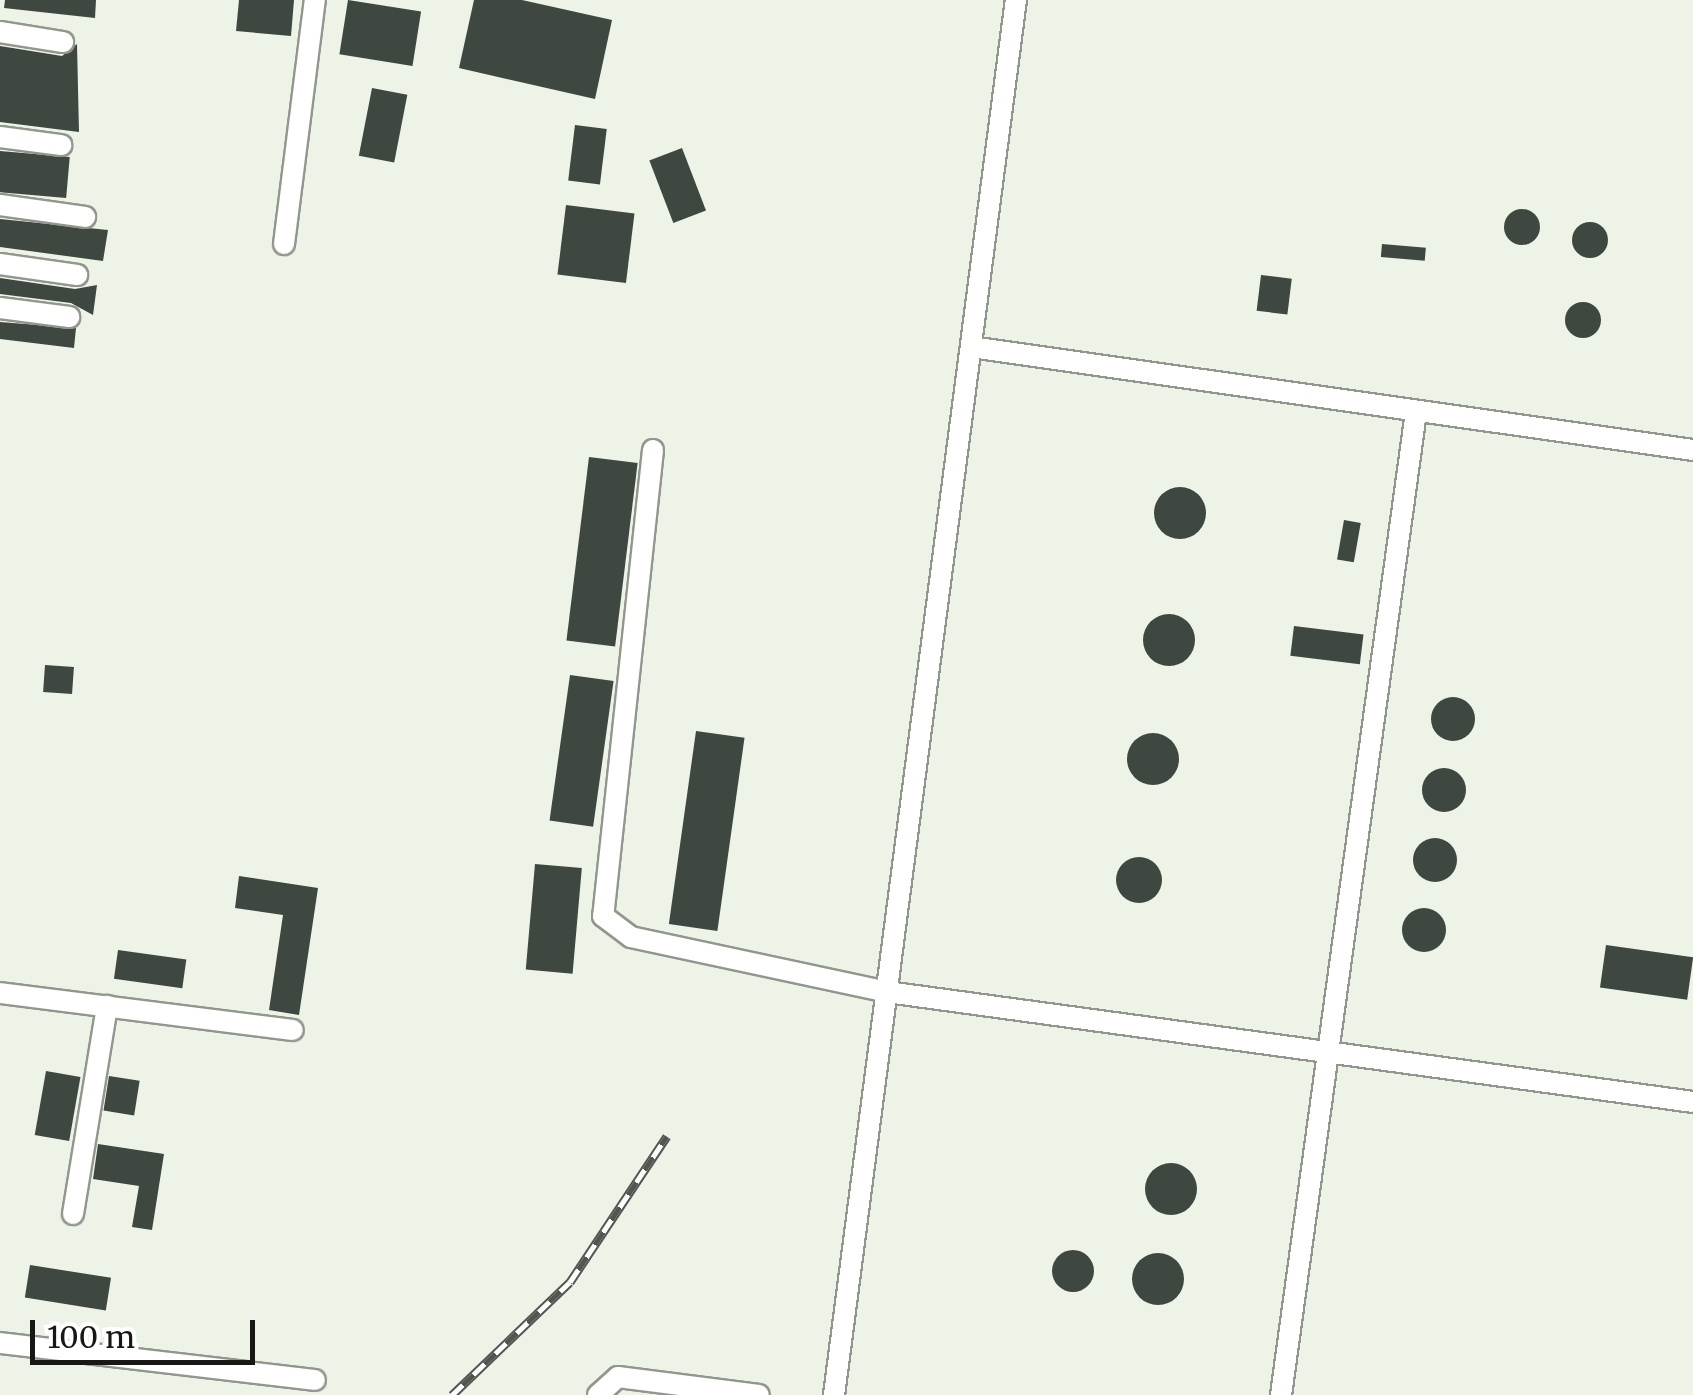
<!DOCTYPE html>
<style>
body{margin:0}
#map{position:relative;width:1693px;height:1395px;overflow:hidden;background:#eef3e8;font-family:Merriweather,serif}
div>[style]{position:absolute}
.building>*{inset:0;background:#3e4740;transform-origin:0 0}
.round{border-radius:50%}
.roads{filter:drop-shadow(2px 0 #92978d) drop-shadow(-2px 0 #92978d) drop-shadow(0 2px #92978d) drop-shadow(0 -2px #92978d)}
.minor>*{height:20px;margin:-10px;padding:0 10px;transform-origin:10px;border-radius:10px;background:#fff}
.rail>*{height:9px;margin-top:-4.5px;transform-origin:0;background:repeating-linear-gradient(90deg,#fff 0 15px,#535550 0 30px);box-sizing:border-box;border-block:2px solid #535550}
span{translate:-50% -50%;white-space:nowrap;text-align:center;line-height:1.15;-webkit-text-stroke:10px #fff;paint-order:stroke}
.scale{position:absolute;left:30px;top:1320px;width:225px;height:45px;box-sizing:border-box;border:5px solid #171815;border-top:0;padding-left:12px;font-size:30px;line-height:35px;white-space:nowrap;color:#171815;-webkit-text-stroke:8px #fff;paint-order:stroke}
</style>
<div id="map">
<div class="building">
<div style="clip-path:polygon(5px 0,96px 0,95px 18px,4px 8px)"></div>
<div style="clip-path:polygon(239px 0,294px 0,291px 36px,236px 31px)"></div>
<div style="left:348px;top:0;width:74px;height:55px;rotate:9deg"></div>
<div style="clip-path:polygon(474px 0,522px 0,612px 20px,595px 99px,459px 68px)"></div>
<div style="clip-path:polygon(77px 44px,79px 132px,0 122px,0 46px,62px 56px)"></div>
<div style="left:372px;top:88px;width:36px;height:69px;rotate:11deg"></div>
<div style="left:575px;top:125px;width:32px;height:56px;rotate:7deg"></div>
<div style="left:682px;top:148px;width:67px;height:35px;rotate:69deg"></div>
<div style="left:0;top:151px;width:70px;height:41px;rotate:5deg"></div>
<div style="left:566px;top:205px;width:69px;height:70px;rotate:7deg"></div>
<div class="round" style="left:1504px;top:209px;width:36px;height:36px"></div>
<div style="clip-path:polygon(0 219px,108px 230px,103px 261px,0 247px)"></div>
<div class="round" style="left:1572px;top:222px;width:36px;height:36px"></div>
<div style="left:1382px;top:244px;width:44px;height:13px;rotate:5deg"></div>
<div style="left:1261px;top:275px;width:31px;height:36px;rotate:7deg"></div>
<div style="clip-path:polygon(0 278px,75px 289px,97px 285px,93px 315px,71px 303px,0 294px)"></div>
<div class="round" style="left:1565px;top:302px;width:36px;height:36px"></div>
<div style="clip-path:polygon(0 322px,76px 328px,74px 348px,0 339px)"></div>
<div style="left:589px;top:457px;width:49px;height:185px;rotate:7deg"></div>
<div class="round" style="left:1154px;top:487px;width:52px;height:52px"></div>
<div style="left:1344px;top:520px;width:17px;height:40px;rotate:10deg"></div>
<div class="round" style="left:1143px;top:614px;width:52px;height:52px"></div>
<div style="left:1294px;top:626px;width:70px;height:30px;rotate:7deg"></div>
<div style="left:45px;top:665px;width:29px;height:27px;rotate:4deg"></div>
<div style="left:570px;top:675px;width:44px;height:147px;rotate:8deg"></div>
<div class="round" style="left:1431px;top:697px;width:44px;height:44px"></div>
<div style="left:696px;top:731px;width:49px;height:195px;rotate:8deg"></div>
<div class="round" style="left:1127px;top:733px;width:52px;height:52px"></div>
<div class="round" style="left:1422px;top:768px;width:44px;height:44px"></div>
<div class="round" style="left:1413px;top:838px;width:44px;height:44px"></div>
<div class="round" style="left:1116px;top:857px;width:46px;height:46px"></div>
<div style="left:535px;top:864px;width:47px;height:106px;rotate:5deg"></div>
<div style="clip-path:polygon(239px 876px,318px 888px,299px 1015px,269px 1010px,283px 915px,235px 908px)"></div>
<div class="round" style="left:1402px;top:908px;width:44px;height:44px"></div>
<div style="left:1606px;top:945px;width:88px;height:43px;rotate:8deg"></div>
<div style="left:118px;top:950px;width:69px;height:29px;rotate:8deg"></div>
<div style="left:46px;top:1071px;width:35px;height:65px;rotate:10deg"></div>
<div style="left:109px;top:1076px;width:31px;height:35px;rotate:9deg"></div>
<div style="clip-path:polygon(98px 1144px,164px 1154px,152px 1230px,132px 1227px,139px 1186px,93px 1179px)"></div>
<div class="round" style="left:1145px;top:1163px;width:52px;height:52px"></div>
<div class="round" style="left:1052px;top:1250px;width:42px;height:42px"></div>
<div class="round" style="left:1132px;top:1253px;width:52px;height:52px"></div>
<div style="left:30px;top:1265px;width:82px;height:33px;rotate:9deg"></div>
</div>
<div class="roads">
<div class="minor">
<div style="left:0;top:32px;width:64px;rotate:9deg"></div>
<div style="left:0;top:137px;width:62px;rotate:7.5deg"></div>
<div style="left:0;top:205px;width:86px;rotate:8deg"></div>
<div style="left:284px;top:244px;width:246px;rotate:-82.8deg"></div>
<div style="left:0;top:264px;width:78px;rotate:8.1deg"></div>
<div style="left:0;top:308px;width:70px;rotate:7.4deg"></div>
<div style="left:971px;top:347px;width:729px;rotate:8.12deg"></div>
<div style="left:653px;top:450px;width:469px;rotate:96.1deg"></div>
<div style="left:603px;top:916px;width:35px;rotate:37deg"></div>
<div style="left:631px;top:937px;width:262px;rotate:12.1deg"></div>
<div style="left:887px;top:992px;width:813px;rotate:7.77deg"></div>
<div style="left:0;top:993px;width:295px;rotate:7.2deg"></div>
<div style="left:73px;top:1214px;width:211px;rotate:-80.7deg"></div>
<div style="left:0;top:1343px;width:317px;rotate:6.7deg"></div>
<div style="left:598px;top:1395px;width:27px;rotate:-42deg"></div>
<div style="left:618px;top:1377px;width:142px;rotate:7.3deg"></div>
<div style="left:834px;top:1395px;width:1407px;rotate:-82.57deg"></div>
<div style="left:1281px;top:1395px;width:992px;rotate:-82.18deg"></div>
</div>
</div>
<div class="rail">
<div style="left:452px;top:1395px;width:163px;rotate:-43.8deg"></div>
<div style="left:570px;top:1282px;width:175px;rotate:-56.4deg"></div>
</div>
<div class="scale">100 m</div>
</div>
